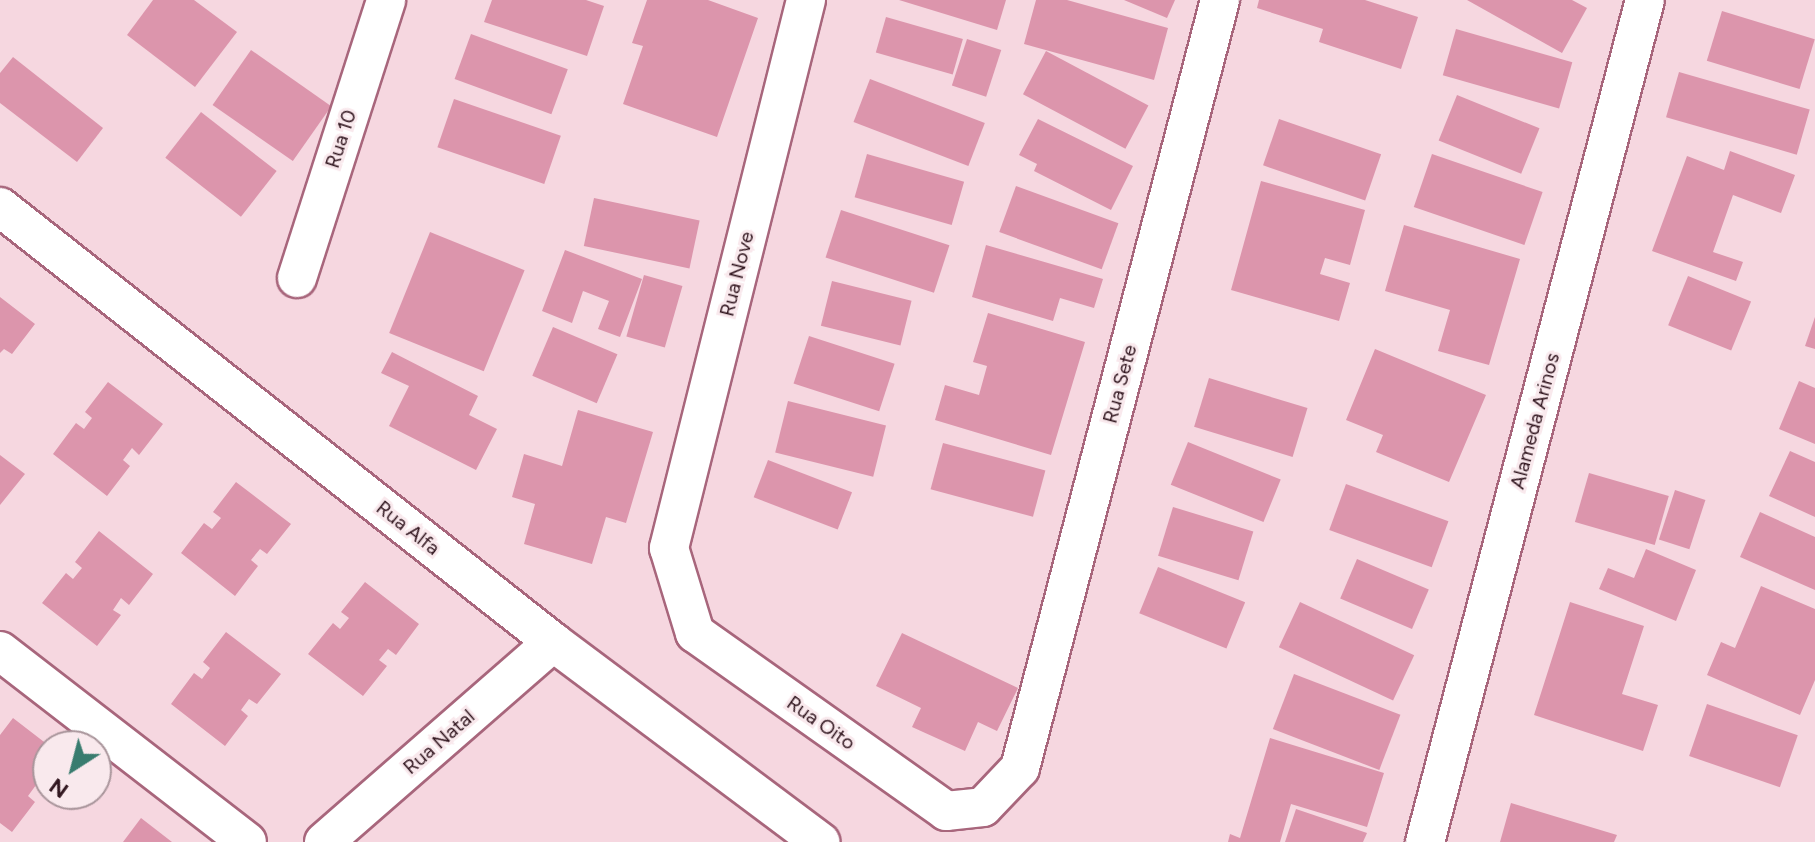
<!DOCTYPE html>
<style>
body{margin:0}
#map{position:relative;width:1815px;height:842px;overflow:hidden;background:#f6d7e0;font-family:Figtree,sans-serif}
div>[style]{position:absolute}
.building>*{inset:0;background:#dc95ac;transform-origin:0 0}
.roads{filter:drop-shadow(2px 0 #a8667c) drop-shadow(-2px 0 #a8667c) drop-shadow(0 2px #a8667c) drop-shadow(0 -2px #a8667c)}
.minor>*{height:38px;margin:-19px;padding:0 19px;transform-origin:19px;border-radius:19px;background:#fff}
span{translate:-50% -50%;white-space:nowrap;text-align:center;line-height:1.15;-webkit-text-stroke:6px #f9e9ed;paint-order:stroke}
.street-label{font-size:20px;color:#321720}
.north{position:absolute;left:32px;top:730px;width:80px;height:80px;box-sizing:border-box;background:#f9e9ed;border:2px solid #a9959b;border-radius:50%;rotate:216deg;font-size:22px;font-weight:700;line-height:32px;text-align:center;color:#321720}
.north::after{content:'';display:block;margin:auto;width:28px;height:36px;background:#397c6f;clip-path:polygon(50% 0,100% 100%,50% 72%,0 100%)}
</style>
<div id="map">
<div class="building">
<div style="clip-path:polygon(153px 0,194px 0,237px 32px,195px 87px,127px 35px)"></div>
<div style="clip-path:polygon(492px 0,586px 0,604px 6px,587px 56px,484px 22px)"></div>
<div style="clip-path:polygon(647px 0,708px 0,758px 18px,717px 137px,623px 104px,643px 46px,632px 43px)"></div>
<div style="clip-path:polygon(899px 0,1006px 0,997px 30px)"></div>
<div style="clip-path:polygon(1036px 0,1067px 0,1168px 28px,1154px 80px,1024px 44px)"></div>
<div style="clip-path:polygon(1124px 0,1175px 0,1167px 18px)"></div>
<div style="clip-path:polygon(1259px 0,1365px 0,1418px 17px,1401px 69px,1319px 42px,1323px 29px,1257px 8px)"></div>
<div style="clip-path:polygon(1467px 0,1572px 0,1587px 8px,1562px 53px)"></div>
<div style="left:1722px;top:11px;width:97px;height:52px;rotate:17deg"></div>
<div style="left:886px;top:17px;width:80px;height:37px;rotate:16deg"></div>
<div style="left:1456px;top:29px;width:121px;height:48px;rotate:16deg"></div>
<div style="left:471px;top:34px;width:103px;height:48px;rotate:20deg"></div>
<div style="left:967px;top:39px;width:36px;height:49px;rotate:18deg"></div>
<div style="left:251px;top:50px;width:98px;height:67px;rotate:35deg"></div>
<div style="left:1046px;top:51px;width:116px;height:49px;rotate:28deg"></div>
<div style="clip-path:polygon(13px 57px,103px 128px,77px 162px,0 103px,0 73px)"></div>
<div style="left:1679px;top:72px;width:136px;height:47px;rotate:16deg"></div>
<div style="left:870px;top:79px;width:123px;height:46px;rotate:21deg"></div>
<div style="left:1457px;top:95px;width:89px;height:49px;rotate:22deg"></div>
<div style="left:454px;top:99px;width:113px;height:51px;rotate:19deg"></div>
<div style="left:201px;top:112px;width:96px;height:58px;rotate:38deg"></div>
<div style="clip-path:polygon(1038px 119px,1133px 166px,1111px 210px,1034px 171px,1037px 164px,1019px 155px)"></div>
<div style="left:1279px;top:119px;width:108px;height:49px;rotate:19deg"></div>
<div style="clip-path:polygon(1730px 151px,1795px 175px,1781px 213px,1733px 195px,1713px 252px,1743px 262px,1736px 281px,1652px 251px,1687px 156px,1724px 170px)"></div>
<div style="left:867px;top:154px;width:101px;height:45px;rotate:16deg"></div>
<div style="left:1432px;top:154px;width:117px;height:56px;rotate:19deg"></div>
<div style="clip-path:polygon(1261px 181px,1365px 210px,1350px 265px,1325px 258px,1320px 274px,1350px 283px,1339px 321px,1231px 290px)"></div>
<div style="left:1016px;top:186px;width:109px;height:49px;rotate:20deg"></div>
<div style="left:594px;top:198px;width:108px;height:49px;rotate:12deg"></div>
<div style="left:841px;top:210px;width:114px;height:50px;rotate:18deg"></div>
<div style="clip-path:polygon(1404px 225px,1520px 259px,1489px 365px,1438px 351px,1450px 310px,1385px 291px)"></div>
<div style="left:430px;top:232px;width:102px;height:109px;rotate:22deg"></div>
<div style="clip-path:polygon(986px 245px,1103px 279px,1094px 308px,1060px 298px,1053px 321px,972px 297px)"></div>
<div style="clip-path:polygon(565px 250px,642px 279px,620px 337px,598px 329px,609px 301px,583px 291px,572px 323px,542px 311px)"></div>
<div style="left:644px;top:275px;width:40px;height:64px;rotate:16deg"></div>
<div style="left:1688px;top:276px;width:68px;height:53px;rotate:22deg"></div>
<div style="left:832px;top:281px;width:82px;height:46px;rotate:14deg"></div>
<div style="clip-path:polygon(0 297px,35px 324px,12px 354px,4px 349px,0 353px)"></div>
<div style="clip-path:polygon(988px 313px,1085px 342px,1051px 455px,935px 420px,945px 385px,979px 395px,987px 366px,973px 362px)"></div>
<div style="clip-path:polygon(1815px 317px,1815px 349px,1805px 346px)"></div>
<div style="left:553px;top:327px;width:70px;height:53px;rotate:23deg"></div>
<div style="left:809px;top:336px;width:90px;height:50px;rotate:18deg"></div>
<div style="clip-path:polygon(1375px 349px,1486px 395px,1449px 482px,1376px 452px,1383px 435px,1346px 420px)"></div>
<div style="clip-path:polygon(392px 352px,478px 396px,469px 415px,497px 429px,476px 470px,389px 426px,409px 386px,381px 373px)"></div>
<div style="left:1209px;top:378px;width:103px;height:51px;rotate:17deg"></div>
<div style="clip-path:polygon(1799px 381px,1815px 388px,1815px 444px,1779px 429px)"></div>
<div style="clip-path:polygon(108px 382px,163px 424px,139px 455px,132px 448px,123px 460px,130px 466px,107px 496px,53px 454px,76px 423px,84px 429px,92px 418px,85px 412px)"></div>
<div style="left:788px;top:401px;width:101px;height:53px;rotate:14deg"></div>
<div style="clip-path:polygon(578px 410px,653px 432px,626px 523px,606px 517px,592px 564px,524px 544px,535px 504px,512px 497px,524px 454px,562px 466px)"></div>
<div style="left:1188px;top:442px;width:100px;height:46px;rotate:22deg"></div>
<div style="left:943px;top:443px;width:106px;height:48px;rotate:15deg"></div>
<div style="clip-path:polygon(1790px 451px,1815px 462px,1815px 517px,1769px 496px)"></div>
<div style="clip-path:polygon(0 455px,25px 474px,0 505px)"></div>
<div style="left:768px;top:460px;width:90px;height:40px;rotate:21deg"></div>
<div style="left:1589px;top:473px;width:83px;height:51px;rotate:16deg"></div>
<div style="clip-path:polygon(236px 482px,291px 524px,267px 554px,260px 549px,251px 560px,258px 566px,235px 596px,181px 553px,204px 523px,212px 529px,221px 518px,213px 512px)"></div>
<div style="left:1346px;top:484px;width:109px;height:49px;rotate:20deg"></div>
<div style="left:1675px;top:490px;width:32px;height:52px;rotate:18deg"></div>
<div style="left:1173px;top:507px;width:84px;height:51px;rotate:17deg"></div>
<div style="clip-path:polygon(1760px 512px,1815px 537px,1815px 590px,1740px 557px)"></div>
<div style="clip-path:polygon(99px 531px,153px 574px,129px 605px,121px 598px,113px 610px,121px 615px,97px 646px,42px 603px,66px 573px,73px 579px,82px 568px,75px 562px)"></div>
<div style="clip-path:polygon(1646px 549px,1696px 570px,1676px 621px,1599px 589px,1608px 568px,1634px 578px)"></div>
<div style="left:1357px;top:559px;width:78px;height:43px;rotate:23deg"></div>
<div style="left:1158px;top:567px;width:94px;height:50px;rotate:22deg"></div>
<div style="clip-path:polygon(365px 582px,419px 624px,396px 655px,388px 649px,379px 660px,387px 666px,363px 696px,308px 654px,333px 623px,340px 629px,349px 618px,341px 612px)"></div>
<div style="clip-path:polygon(1761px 586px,1815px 609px,1815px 680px,1800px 715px,1707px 675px,1721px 642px,1735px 648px)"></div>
<div style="left:1300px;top:602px;width:126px;height:50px;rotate:25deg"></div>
<div style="clip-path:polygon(1570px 602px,1644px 626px,1622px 694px,1658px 705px,1643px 751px,1534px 715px)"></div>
<div style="clip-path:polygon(226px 632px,281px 674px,257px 704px,249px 699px,241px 710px,248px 716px,225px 746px,171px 704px,194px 673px,202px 679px,210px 668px,203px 662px)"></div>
<div style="clip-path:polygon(902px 633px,1018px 688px,997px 731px,978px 722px,965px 751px,912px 727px,921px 708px,876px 686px)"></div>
<div style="left:1294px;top:674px;width:114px;height:59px;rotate:21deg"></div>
<div style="left:1707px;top:704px;width:96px;height:55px;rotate:19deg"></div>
<div style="clip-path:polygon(13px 718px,48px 745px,48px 786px,44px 791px,36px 785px,28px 796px,35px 802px,12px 832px,0 823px,0 735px)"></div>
<div style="clip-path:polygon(1270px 738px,1384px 773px,1367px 827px,1291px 804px,1280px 842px,1228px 842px,1230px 834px,1240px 838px)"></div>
<div style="clip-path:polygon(1511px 803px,1617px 835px,1614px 842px,1500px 842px)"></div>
<div style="clip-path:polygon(1296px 809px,1367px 833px,1363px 842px,1285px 842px)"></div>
<div style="clip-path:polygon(141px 818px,172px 842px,123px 842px)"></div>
</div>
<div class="roads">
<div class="minor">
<div style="left:806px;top:0;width:565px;rotate:104.04deg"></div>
<div style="left:669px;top:548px;width:89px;rotate:73deg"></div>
<div style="left:695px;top:633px;width:308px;rotate:35.3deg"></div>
<div style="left:946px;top:811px;width:37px;rotate:-6deg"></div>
<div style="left:983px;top:807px;width:54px;rotate:-46.5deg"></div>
<div style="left:1020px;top:768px;width:794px;rotate:-75.4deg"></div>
<div style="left:0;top:207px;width:704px;rotate:38.19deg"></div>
<div style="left:553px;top:642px;width:334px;rotate:36.8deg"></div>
<div style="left:297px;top:278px;width:292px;rotate:-72.2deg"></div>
<div style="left:0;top:651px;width:312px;rotate:37.7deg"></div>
<div style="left:324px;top:842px;width:304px;rotate:-41.1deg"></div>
<div style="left:1425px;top:842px;width:870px;rotate:-75.36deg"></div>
</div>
</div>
<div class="street-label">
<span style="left:341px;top:139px;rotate:-72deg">Rua 10</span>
<span style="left:737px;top:274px;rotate:-76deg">Rua Nove</span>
<span style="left:1120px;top:384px;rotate:-75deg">Rua Sete</span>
<span style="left:1535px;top:421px;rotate:-75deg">Alameda Arinos</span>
<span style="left:408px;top:528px;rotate:38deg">Rua Alfa</span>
<span style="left:821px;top:723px;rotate:35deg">Rua Oito</span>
<span style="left:439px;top:742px;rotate:-41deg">Rua Natal</span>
</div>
<div class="north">N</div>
</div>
